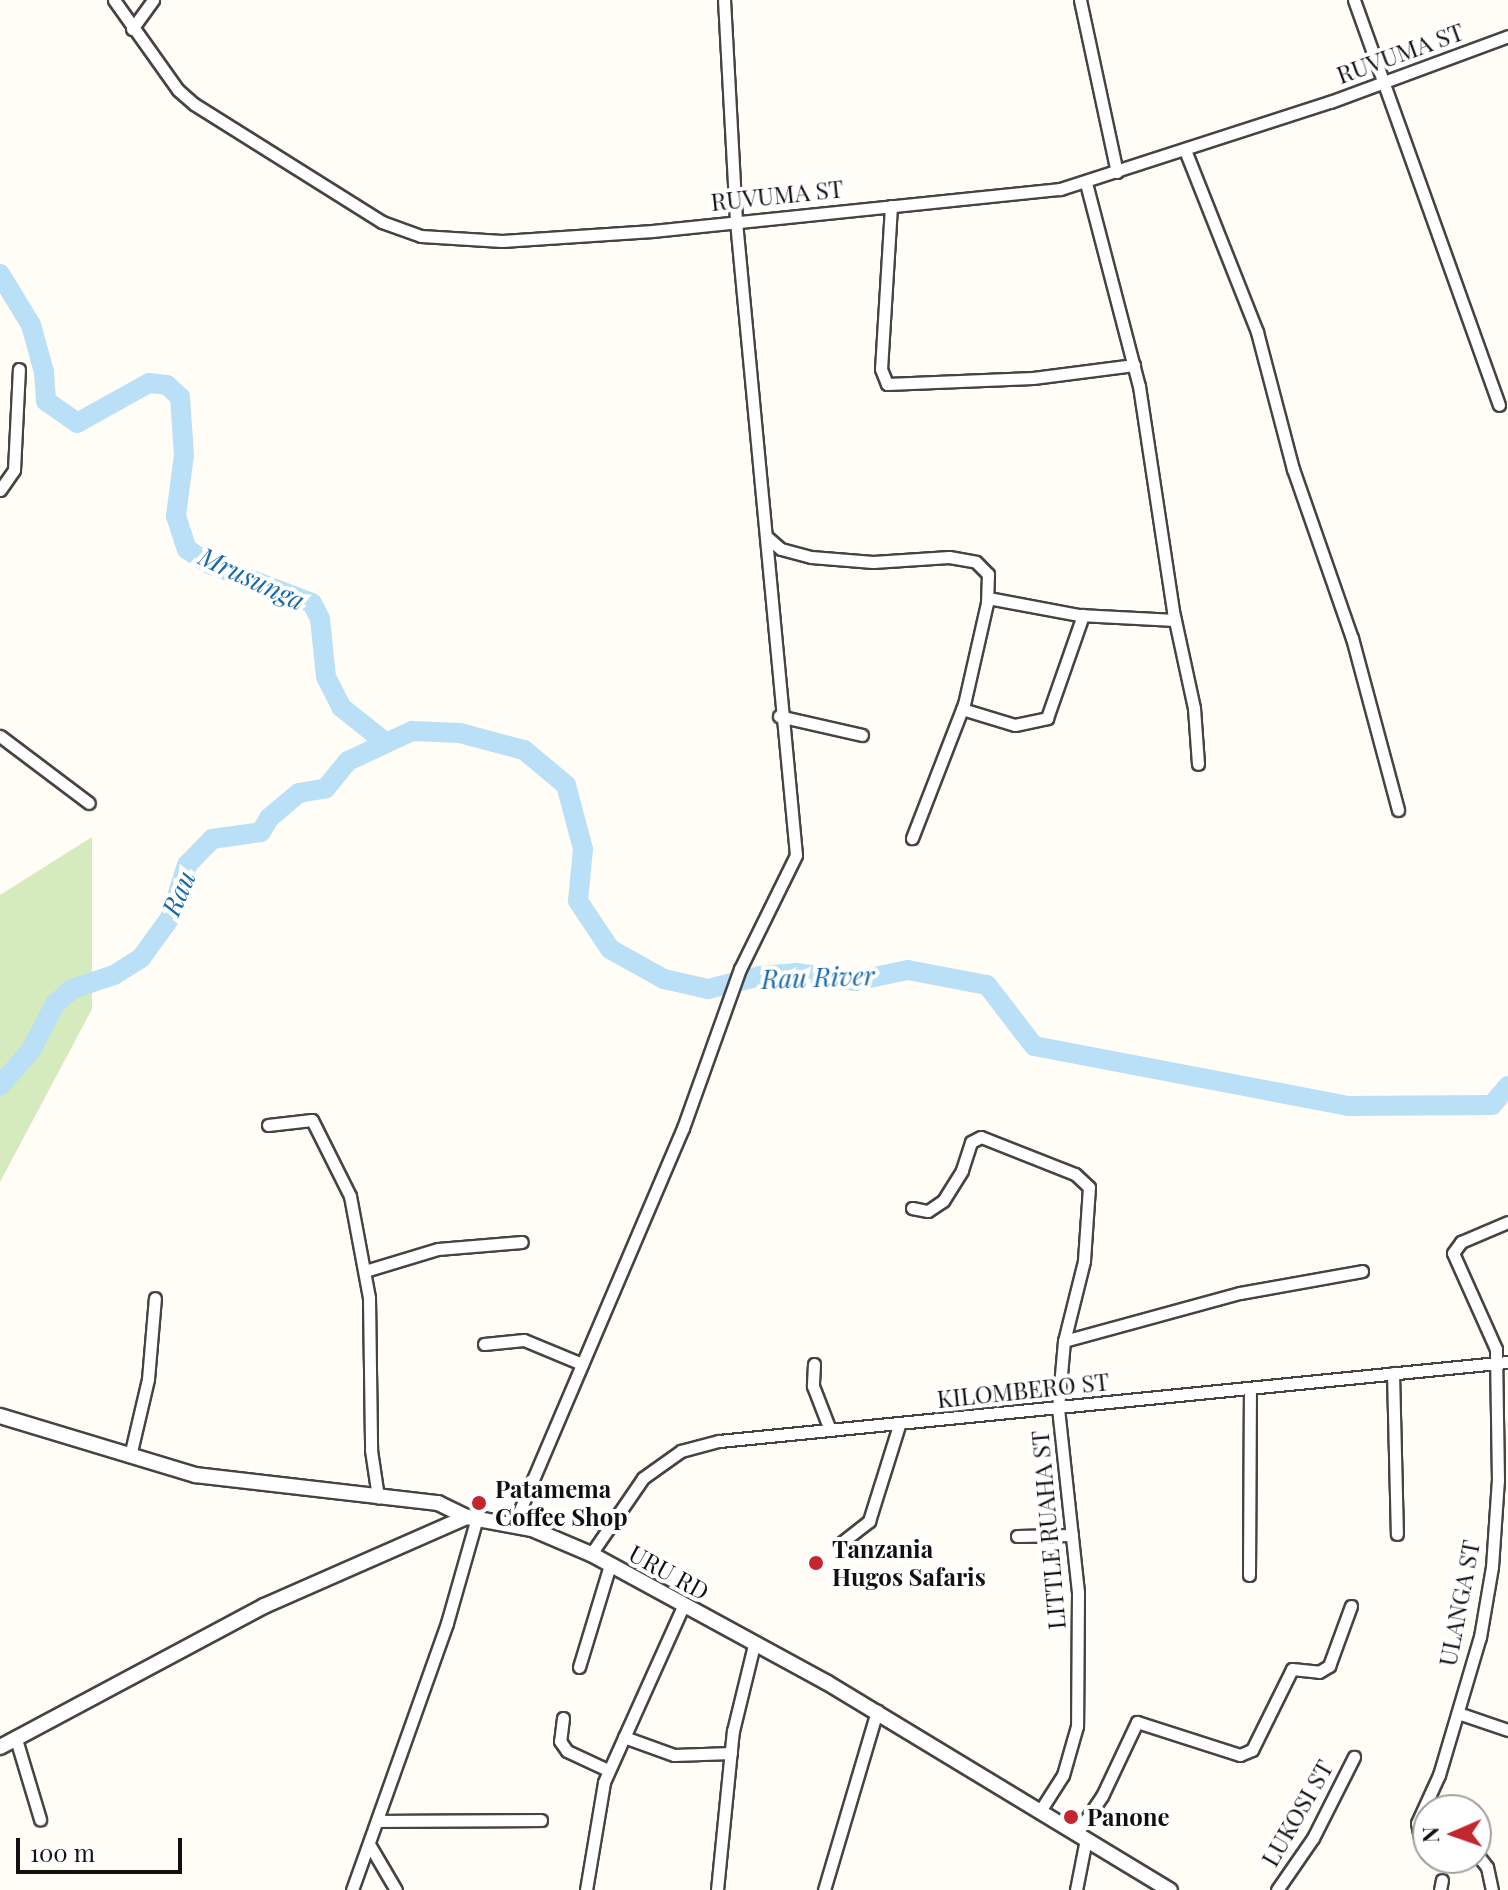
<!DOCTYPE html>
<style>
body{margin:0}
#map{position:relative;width:1508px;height:1890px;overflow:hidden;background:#fffdf5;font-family:"Playfair Display",serif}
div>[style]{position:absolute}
.green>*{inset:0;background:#d5ebbd}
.river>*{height:20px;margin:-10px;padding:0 10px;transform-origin:10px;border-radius:10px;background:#b9e0f7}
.roads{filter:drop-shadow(2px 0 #444) drop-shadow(-2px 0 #444) drop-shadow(0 2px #444) drop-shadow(0 -2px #444)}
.minor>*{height:11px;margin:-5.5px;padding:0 5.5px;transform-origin:5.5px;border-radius:5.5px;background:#fff}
.tertiary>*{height:14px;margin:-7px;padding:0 7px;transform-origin:7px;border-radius:7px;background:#fff}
.dots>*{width:22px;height:22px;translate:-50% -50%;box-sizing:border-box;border:4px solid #fff;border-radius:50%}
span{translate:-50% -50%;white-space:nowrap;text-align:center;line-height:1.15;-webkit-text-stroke:8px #fff;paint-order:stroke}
.street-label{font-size:24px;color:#111}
.poi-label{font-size:24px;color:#111;font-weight:700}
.left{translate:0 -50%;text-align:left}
.water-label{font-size:26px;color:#1768a6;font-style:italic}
.north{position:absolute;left:1412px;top:1794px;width:80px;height:80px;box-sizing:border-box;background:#fff;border:2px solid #a0a0a0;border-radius:50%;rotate:268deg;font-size:22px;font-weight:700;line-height:32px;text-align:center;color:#111}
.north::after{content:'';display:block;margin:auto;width:28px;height:36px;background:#c4262e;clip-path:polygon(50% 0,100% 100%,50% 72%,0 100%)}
.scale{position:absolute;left:16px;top:1838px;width:166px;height:36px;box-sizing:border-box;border:4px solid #111;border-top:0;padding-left:10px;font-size:24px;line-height:28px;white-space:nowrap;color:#111;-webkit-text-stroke:6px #fff;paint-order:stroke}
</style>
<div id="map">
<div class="green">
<div style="clip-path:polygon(92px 837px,92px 1009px,0 1182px,0 895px)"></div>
</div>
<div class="river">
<div style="left:0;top:274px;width:60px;rotate:58.7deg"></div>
<div style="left:31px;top:325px;width:49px;rotate:74.5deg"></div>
<div style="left:44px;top:372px;width:29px;rotate:86deg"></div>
<div style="left:46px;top:401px;width:38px;rotate:35deg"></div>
<div style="left:77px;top:423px;width:82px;rotate:-29.1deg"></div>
<div style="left:149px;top:383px;width:18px;rotate:6deg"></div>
<div style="left:167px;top:385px;width:18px;rotate:43deg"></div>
<div style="left:180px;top:397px;width:58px;rotate:86.1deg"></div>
<div style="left:184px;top:455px;width:62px;rotate:97.5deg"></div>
<div style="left:176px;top:516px;width:35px;rotate:72deg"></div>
<div style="left:187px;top:549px;width:24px;rotate:35deg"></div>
<div style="left:207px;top:563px;width:112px;rotate:20.9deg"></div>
<div style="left:312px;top:603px;width:18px;rotate:63deg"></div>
<div style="left:320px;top:619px;width:58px;rotate:84.1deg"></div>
<div style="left:326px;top:677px;width:34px;rotate:63deg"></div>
<div style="left:341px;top:707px;width:56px;rotate:38.5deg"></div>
<div style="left:0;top:1086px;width:48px;rotate:-49.3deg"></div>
<div style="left:31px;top:1050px;width:52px;rotate:-62.4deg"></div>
<div style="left:55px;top:1004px;width:23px;rotate:-41deg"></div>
<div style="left:72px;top:989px;width:44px;rotate:-18.4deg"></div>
<div style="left:114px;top:975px;width:32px;rotate:-32deg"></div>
<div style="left:141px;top:958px;width:49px;rotate:-54.1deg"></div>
<div style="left:170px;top:918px;width:56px;rotate:-72.2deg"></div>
<div style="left:187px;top:865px;width:36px;rotate:-46deg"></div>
<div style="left:212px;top:839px;width:49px;rotate:-8.1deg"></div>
<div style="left:261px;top:832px;width:16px;rotate:-60deg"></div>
<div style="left:269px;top:818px;width:39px;rotate:-40deg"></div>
<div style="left:299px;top:793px;width:27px;rotate:-10deg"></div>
<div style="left:326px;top:788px;width:35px;rotate:-51deg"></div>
<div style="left:348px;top:761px;width:71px;rotate:-25.1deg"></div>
<div style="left:412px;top:731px;width:48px;rotate:2.4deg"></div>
<div style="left:460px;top:733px;width:66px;rotate:14.9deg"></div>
<div style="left:524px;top:750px;width:55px;rotate:39.8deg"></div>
<div style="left:566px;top:785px;width:66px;rotate:75.1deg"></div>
<div style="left:583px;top:849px;width:52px;rotate:95.5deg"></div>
<div style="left:578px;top:901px;width:58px;rotate:56.3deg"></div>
<div style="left:610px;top:949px;width:62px;rotate:29.1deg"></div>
<div style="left:664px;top:979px;width:45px;rotate:12.8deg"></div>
<div style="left:708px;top:989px;width:54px;rotate:-14deg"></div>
<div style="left:760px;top:976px;width:36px;rotate:-5deg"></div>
<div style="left:796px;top:973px;width:60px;rotate:7.7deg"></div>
<div style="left:855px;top:981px;width:54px;rotate:-11.7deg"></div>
<div style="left:908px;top:970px;width:80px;rotate:10.8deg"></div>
<div style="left:987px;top:985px;width:77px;rotate:52.4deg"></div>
<div style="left:1034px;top:1046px;width:320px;rotate:10.8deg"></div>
<div style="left:1348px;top:1106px;width:144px;rotate:-0.4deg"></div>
<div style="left:1492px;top:1105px;width:25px;rotate:-50deg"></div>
</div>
<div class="roads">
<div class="minor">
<div style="left:114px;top:0;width:110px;rotate:54.6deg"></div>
<div style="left:178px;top:90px;width:21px;rotate:41deg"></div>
<div style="left:194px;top:104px;width:222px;rotate:32.1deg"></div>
<div style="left:382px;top:222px;width:41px;rotate:19.7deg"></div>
<div style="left:421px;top:236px;width:81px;rotate:3.5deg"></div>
<div style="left:502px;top:241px;width:151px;rotate:-3.8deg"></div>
<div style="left:653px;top:231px;width:409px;rotate:-5.9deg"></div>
<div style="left:1060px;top:189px;width:284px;rotate:-17.9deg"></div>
<div style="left:1330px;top:102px;width:190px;rotate:-20.3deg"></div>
<div style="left:1080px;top:0;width:176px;rotate:77.9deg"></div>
<div style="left:1354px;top:0;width:430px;rotate:70.3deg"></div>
<div style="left:132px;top:29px;width:36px;rotate:-54deg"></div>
<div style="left:1185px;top:150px;width:196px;rotate:68.4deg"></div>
<div style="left:1257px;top:332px;width:142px;rotate:75.3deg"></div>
<div style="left:1293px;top:469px;width:179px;rotate:70.8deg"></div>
<div style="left:1352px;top:638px;width:178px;rotate:75deg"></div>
<div style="left:1086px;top:183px;width:210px;rotate:75.4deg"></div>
<div style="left:1139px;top:386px;width:228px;rotate:81.4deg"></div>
<div style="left:1173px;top:611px;width:99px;rotate:77.8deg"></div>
<div style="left:1194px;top:708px;width:56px;rotate:85.9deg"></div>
<div style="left:891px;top:206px;width:163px;rotate:93.5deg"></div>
<div style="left:881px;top:369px;width:16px;rotate:68deg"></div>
<div style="left:887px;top:384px;width:146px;rotate:-2.4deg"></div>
<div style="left:1033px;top:378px;width:102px;rotate:-7.3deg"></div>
<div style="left:0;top:490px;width:24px;rotate:-55deg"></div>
<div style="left:14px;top:470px;width:101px;rotate:-87.2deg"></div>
<div style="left:767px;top:537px;width:18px;rotate:41deg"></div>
<div style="left:781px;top:549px;width:31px;rotate:15deg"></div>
<div style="left:811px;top:557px;width:62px;rotate:4.6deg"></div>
<div style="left:873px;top:562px;width:76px;rotate:-3.8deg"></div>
<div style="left:949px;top:557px;width:27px;rotate:10deg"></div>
<div style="left:976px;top:562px;width:17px;rotate:45deg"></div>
<div style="left:988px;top:574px;width:29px;rotate:92deg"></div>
<div style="left:987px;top:603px;width:104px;rotate:102.8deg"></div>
<div style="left:964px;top:704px;width:144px;rotate:111.2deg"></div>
<div style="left:988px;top:598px;width:93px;rotate:10.6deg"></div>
<div style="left:1079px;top:615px;width:96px;rotate:3deg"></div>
<div style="left:962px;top:709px;width:55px;rotate:16.8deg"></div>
<div style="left:1015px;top:725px;width:33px;rotate:-12deg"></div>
<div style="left:1047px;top:718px;width:109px;rotate:-70.7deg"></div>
<div style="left:779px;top:716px;width:85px;rotate:12.9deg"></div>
<div style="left:0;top:736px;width:111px;rotate:37deg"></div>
<div style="left:268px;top:1125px;width:44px;rotate:-6.5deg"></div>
<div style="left:312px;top:1120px;width:85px;rotate:63.4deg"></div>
<div style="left:350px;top:1196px;width:104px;rotate:79.4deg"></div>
<div style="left:369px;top:1298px;width:152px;rotate:89.2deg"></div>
<div style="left:371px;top:1450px;width:48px;rotate:81.5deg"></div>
<div style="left:912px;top:1208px;width:16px;rotate:11deg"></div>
<div style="left:928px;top:1211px;width:18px;rotate:-34deg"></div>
<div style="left:943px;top:1201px;width:36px;rotate:-58deg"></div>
<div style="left:962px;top:1170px;width:29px;rotate:-72deg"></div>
<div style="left:971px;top:1142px;width:11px;rotate:-27deg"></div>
<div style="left:981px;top:1137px;width:101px;rotate:21.5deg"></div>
<div style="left:1075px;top:1174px;width:19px;rotate:43deg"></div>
<div style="left:1089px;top:1187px;width:74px;rotate:93.9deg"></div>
<div style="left:1084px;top:1261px;width:82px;rotate:104deg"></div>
<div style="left:1064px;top:1341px;width:67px;rotate:95.1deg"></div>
<div style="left:1058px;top:1408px;width:186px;rotate:83.8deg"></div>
<div style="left:1078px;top:1593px;width:133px;rotate:90.4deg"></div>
<div style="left:1077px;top:1726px;width:51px;rotate:105.9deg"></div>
<div style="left:1063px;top:1775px;width:43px;rotate:122.6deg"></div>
<div style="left:365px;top:1271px;width:76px;rotate:-16.8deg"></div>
<div style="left:438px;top:1249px;width:84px;rotate:-4.8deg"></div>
<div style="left:1064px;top:1341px;width:182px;rotate:-15.3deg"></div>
<div style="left:1240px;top:1293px;width:124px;rotate:-10.2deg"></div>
<div style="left:484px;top:1344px;width:40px;rotate:-5.7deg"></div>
<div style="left:524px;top:1340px;width:63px;rotate:22.5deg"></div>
<div style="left:814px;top:1364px;width:22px;rotate:93deg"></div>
<div style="left:813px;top:1386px;width:47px;rotate:68.9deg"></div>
<div style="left:1393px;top:1373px;width:161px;rotate:88.6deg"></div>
<div style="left:130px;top:1456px;width:79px;rotate:-76.8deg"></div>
<div style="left:148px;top:1379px;width:81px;rotate:-85.1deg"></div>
<div style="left:514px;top:1524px;width:431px;rotate:-66.9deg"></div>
<div style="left:683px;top:1128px;width:169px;rotate:-70.3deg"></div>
<div style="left:740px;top:969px;width:127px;rotate:-63.8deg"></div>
<div style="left:796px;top:855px;width:637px;rotate:-95.41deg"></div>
<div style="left:736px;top:221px;width:221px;rotate:-93.1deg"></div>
<div style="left:1017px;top:1536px;width:55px;rotate:-1deg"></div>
<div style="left:841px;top:1543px;width:36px;rotate:-38deg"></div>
<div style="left:869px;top:1521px;width:101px;rotate:-72.6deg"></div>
<div style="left:591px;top:1554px;width:92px;rotate:-55.6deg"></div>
<div style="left:643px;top:1478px;width:47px;rotate:-35.4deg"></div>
<div style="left:681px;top:1451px;width:39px;rotate:-15deg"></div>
<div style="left:719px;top:1441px;width:793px;rotate:-5.72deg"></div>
<div style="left:1249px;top:1575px;width:187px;rotate:-89.7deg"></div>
<div style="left:579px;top:1667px;width:107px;rotate:-73.1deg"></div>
<div style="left:1458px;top:1713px;width:53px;rotate:18.8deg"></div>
<div style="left:563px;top:1718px;width:23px;rotate:97deg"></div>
<div style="left:560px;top:1741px;width:12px;rotate:55deg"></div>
<div style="left:567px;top:1751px;width:45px;rotate:24.9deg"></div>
<div style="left:624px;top:1737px;width:53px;rotate:19.8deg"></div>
<div style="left:674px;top:1755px;width:57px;rotate:-2deg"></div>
<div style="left:16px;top:1739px;width:84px;rotate:73.3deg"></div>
<div style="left:377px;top:1821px;width:164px;rotate:-0.3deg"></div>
<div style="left:1077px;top:1833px;width:45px;rotate:-56deg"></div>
<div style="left:1102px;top:1796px;width:82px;rotate:-64.7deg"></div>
<div style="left:1137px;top:1722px;width:108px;rotate:17.8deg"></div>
<div style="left:1240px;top:1755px;width:13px;rotate:-23deg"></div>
<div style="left:1252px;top:1750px;width:90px;rotate:-63.7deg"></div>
<div style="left:1292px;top:1669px;width:27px;rotate:6deg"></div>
<div style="left:1319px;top:1672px;width:12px;rotate:-31deg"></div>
<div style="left:1329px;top:1666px;width:64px;rotate:-69.9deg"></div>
<div style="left:1428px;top:1838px;width:10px;rotate:-151deg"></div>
<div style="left:1419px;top:1833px;width:10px;rotate:-101deg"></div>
<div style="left:1417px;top:1823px;width:53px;rotate:-65.4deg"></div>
<div style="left:1439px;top:1775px;width:144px;rotate:-73.5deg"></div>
<div style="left:1480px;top:1637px;width:71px;rotate:-80.3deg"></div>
<div style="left:1492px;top:1567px;width:87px;rotate:-86.1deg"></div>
<div style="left:1498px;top:1480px;width:131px;rotate:-90.9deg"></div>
<div style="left:1496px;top:1349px;width:105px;rotate:-114.1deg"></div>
<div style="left:1453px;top:1253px;width:14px;rotate:-54deg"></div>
<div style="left:1461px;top:1242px;width:51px;rotate:-23.1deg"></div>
<div style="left:369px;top:1844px;width:53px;rotate:59.6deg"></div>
<div style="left:1476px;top:1853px;width:18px;rotate:52deg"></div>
<div style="left:1487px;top:1867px;width:24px;rotate:78deg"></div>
<div style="left:352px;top:1890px;width:283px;rotate:-70.4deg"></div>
<div style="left:447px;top:1623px;width:109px;rotate:-74.1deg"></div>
<div style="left:586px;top:1890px;width:109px;rotate:-80.5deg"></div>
<div style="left:604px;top:1782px;width:195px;rotate:-65.8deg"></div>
<div style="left:717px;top:1890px;width:160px;rotate:-84.3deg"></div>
<div style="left:733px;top:1731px;width:89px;rotate:-76.3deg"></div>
<div style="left:824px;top:1890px;width:187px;rotate:-73.5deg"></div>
<div style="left:1076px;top:1890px;width:52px;rotate:-78.9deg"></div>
<div style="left:1277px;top:1890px;width:63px;rotate:-55.3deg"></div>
<div style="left:1313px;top:1838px;width:91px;rotate:-63.2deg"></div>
<div style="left:1440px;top:1890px;width:10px;rotate:-79deg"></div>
</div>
<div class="tertiary">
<div style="left:0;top:1416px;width:204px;rotate:16.8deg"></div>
<div style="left:195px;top:1475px;width:245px;rotate:6.6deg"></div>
<div style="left:438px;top:1503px;width:32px;rotate:26deg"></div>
<div style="left:467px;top:1517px;width:66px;rotate:10.5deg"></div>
<div style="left:532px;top:1529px;width:64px;rotate:23deg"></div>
<div style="left:591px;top:1554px;width:268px;rotate:28.6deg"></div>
<div style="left:826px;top:1682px;width:402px;rotate:31.2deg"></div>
<div style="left:0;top:1747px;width:299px;rotate:-28.1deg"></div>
<div style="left:264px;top:1606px;width:222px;rotate:-23.7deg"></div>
</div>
</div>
<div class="dots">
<div style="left:479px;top:1503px;background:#c4262e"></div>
<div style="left:816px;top:1563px;background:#c4262e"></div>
<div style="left:1071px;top:1817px;background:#c4262e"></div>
</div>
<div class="street-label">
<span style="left:1400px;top:53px;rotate:-20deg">RUVUMA ST</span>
<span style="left:777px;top:195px;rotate:-6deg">RUVUMA ST</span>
<span style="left:1023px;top:1390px;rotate:-6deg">KILOMBERO ST</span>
<span style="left:1048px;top:1530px;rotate:-95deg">LITTLE RUAHA ST</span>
<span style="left:669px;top:1572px;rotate:29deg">URU RD</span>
<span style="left:1459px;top:1603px;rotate:-79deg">ULANGA ST</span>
<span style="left:1297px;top:1813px;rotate:-60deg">LUKOSI ST</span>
</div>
<div class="poi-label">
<span class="left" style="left:495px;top:1503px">Patamema<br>Coffee Shop</span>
<span class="left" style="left:832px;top:1563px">Tanzania<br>Hugos Safaris</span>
<span class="left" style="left:1087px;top:1817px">Panone</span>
</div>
<div class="water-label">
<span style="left:252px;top:578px;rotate:25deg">Mrusunga</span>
<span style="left:178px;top:893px;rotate:-67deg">Rau</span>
<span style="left:818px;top:977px;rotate:-2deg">Rau River</span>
</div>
<div class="north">N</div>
<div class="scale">100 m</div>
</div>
